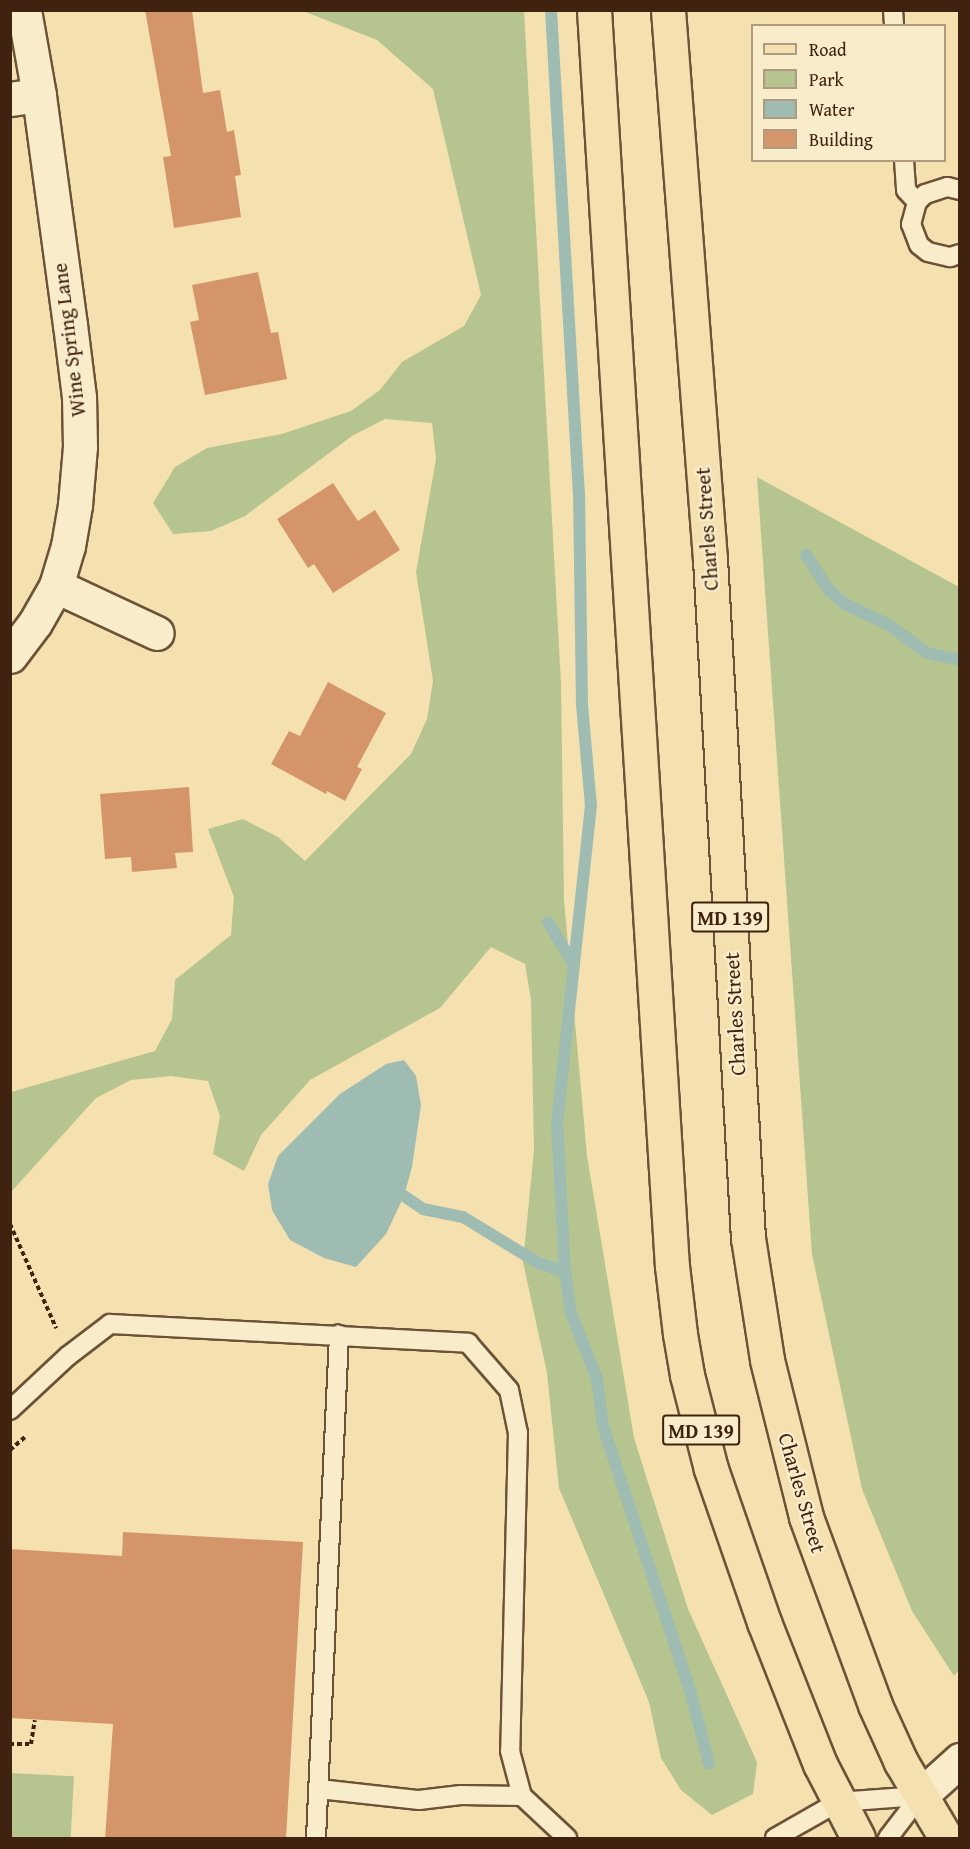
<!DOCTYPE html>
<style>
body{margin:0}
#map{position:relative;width:970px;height:1849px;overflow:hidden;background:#f5e1af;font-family:"Gentium Book Plus",serif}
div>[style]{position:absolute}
.green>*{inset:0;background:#b6c48f;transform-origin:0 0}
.water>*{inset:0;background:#9fbcb3}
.stream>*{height:12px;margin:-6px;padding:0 6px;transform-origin:6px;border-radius:6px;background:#9fbcb3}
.building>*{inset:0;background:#d5956a}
.path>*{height:4px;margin-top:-2px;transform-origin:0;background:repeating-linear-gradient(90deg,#3f220f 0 4.5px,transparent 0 7.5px)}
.roads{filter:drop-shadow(2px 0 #6c5237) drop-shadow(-2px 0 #6c5237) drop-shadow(0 2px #6c5237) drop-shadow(0 -2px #6c5237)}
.lane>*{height:18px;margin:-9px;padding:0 9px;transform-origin:9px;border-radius:9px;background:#f8eccb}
.street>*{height:33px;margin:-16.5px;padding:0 16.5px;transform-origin:16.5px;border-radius:16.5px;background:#f8eccb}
.primary>*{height:33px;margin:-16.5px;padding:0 16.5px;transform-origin:16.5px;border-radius:16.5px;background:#f5e1af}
span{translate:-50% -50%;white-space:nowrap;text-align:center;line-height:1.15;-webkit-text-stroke:4.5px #f8eccb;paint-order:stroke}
.shield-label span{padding:2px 4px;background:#f8eccb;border:2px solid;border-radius:4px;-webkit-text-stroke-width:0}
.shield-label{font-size:20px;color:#3f220f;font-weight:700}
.street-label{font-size:21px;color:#3f220f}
.frame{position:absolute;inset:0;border:12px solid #3f220f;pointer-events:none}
.legend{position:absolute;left:751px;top:24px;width:195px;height:138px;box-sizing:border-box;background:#f8eccb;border:2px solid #ae9b80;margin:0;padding:8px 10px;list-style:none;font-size:18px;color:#3f220f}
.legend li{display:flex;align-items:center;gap:12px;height:30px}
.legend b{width:30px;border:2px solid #ae9b80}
</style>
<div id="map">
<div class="green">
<div style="clip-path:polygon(303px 11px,524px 11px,561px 683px,564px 900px,587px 1156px,634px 1438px,688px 1609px,757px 1762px,753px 1794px,712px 1815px,681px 1790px,661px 1758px,649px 1702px,559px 1488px,547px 1373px,523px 1262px,534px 1150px,531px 1000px,525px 964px,491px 947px,440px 1008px,310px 1080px,261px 1135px,244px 1171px,213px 1154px,220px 1116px,208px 1081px,171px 1076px,131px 1080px,96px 1098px,11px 1192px,11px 1092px,155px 1051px,172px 1019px,175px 980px,231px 935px,234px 897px,208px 829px,243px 819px,278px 837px,305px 861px,411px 754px,427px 719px,433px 681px,416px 572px,436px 459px,432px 423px,385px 419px,352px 436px,245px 516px,211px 531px,173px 534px,153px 503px,175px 467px,207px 448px,282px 434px,351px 411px,380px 390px,402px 362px,464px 326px,481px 295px,433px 89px,377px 40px)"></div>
<div style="clip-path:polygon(757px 477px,959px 587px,960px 1669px,954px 1676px,912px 1611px,862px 1489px,812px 1254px)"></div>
<div style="left:10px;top:1773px;width:64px;height:65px;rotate:3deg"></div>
</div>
<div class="water">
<div style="clip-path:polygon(404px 1060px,416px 1076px,421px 1105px,412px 1167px,404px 1196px,386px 1234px,356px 1267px,324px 1258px,290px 1240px,272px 1210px,268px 1184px,278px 1156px,340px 1094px,386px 1064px)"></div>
</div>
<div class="stream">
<div style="left:551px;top:10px;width:483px;rotate:86.7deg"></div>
<div style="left:579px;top:492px;width:213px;rotate:89.2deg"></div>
<div style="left:582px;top:705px;width:100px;rotate:84.9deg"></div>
<div style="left:591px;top:805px;width:318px;rotate:96.1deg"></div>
<div style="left:557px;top:1121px;width:151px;rotate:87deg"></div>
<div style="left:565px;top:1272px;width:41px;rotate:81.7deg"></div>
<div style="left:571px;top:1313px;width:71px;rotate:68.5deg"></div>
<div style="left:597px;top:1379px;width:47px;rotate:82.7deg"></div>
<div style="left:603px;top:1426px;width:278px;rotate:71.8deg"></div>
<div style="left:690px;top:1690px;width:76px;rotate:75.6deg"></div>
<div style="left:806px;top:555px;width:42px;rotate:56.7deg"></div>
<div style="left:829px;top:590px;width:21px;rotate:41deg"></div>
<div style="left:845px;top:604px;width:49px;rotate:25.5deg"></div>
<div style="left:889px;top:625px;width:47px;rotate:36.4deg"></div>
<div style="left:927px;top:653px;width:34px;rotate:12deg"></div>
<div style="left:548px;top:922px;width:50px;rotate:58.8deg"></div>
<div style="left:404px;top:1196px;width:23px;rotate:34deg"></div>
<div style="left:423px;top:1209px;width:41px;rotate:11.3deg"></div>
<div style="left:463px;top:1217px;width:88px;rotate:31.5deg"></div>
<div style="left:538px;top:1263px;width:28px;rotate:18deg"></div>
</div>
<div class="building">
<div style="clip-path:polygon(145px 10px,192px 10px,203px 93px,220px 90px,227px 132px,234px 130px,241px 175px,235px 176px,241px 217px,174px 228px,163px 157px,171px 156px)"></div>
<div style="clip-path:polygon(258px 272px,271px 333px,278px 332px,287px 379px,205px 395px,190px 322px,199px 320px,192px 285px)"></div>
<div style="clip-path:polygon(333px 483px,358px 521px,375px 510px,400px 550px,333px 593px,314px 564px,308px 568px,277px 519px)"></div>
<div style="clip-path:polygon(328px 682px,386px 713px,357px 767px,362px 769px,345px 801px,327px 791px,326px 794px,271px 764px,289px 731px,300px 736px)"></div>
<div style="clip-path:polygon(189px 787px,193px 852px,175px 853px,177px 868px,132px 872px,131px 857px,105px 859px,100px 794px)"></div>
<div style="clip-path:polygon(123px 1532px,303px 1542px,286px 1839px,105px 1839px,113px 1724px,10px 1718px,10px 1549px,122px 1556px)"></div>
</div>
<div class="path">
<div style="left:10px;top:1224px;width:114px;rotate:66.1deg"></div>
<div style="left:10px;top:1450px;width:20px;rotate:-41deg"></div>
<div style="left:10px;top:1744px;width:21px"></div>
<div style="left:31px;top:1744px;width:24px;rotate:-81deg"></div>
</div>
<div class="roads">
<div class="lane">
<div style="left:893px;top:10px;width:16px;rotate:86deg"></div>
<div style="left:904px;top:160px;width:30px;rotate:86deg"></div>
<div style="left:906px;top:190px;width:16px;rotate:47deg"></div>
<div style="left:960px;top:190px;width:13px;rotate:-167deg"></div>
<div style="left:947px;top:187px;width:23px;rotate:162deg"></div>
<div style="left:925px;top:194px;width:11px;rotate:135deg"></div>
<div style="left:917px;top:202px;width:23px;rotate:105deg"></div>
<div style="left:911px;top:224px;width:22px;rotate:69deg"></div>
<div style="left:919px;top:245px;width:11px;rotate:38deg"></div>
<div style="left:928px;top:252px;width:23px;rotate:13deg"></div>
<div style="left:950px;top:257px;width:10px;rotate:-17deg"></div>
<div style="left:10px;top:1410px;width:79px;rotate:-43deg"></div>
<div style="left:68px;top:1356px;width:53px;rotate:-37.3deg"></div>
<div style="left:110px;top:1324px;width:359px;rotate:3deg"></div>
<div style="left:468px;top:1343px;width:62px;rotate:48.9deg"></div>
<div style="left:509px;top:1390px;width:44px;rotate:78.2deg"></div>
<div style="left:518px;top:1433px;width:318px;rotate:91.4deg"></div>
<div style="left:510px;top:1751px;width:47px;rotate:75.1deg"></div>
<div style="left:522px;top:1796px;width:62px;rotate:43deg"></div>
<div style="left:319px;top:1789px;width:101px;rotate:6.3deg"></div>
<div style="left:419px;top:1800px;width:42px;rotate:-6.8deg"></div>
<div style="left:461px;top:1795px;width:61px;rotate:0.9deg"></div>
<div style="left:316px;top:1838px;width:504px;rotate:-87.38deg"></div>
<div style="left:775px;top:1838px;width:73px;rotate:-29.7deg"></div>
<div style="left:838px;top:1802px;width:82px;rotate:-4.2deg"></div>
<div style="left:888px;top:1838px;width:53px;rotate:-52.7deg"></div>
</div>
<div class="street">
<div style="left:10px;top:99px;width:29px;rotate:-8deg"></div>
<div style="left:56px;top:586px;width:111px;rotate:25deg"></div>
<div style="left:10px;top:656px;width:41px;rotate:-52.9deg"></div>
<div style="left:35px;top:623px;width:43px;rotate:-60.4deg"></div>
<div style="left:56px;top:586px;width:42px;rotate:-73.3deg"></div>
<div style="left:68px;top:546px;width:42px;rotate:-80.3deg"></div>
<div style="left:75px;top:505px;width:58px;rotate:-85.1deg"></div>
<div style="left:80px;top:447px;width:50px;rotate:-91.1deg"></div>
<div style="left:79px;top:397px;width:73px;rotate:-97.1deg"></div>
<div style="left:70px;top:325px;width:232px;rotate:-97.7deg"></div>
<div style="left:39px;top:95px;width:86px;rotate:-100deg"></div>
<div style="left:920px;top:1796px;width:54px;rotate:-42deg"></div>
</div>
<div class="primary">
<div style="left:594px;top:10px;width:1258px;rotate:86.45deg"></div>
<div style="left:672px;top:1266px;width:68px;rotate:83.3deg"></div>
<div style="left:680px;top:1334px;width:42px;rotate:80.3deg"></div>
<div style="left:687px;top:1375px;width:97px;rotate:75.7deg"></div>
<div style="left:711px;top:1469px;width:162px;rotate:70.9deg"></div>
<div style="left:764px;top:1622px;width:153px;rotate:68.5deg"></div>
<div style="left:820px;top:1764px;width:83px;rotate:62.8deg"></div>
<div style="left:668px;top:10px;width:551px;rotate:85.63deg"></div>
<div style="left:710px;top:559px;width:680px;rotate:86.8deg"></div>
<div style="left:748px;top:1238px;width:123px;rotate:81.1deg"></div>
<div style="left:767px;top:1360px;width:162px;rotate:76deg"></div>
<div style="left:806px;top:1517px;width:200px;rotate:69.8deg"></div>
<div style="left:875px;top:1705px;width:63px;rotate:65.5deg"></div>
<div style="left:901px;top:1762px;width:88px;rotate:59.4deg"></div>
</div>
</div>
<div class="shield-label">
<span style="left:730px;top:917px">MD 139</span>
<span style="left:701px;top:1430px">MD 139</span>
</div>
<div class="street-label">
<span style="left:69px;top:340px;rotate:-97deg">Wine Spring Lane</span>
<span style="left:707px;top:529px;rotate:-94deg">Charles Street</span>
<span style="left:735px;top:1014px;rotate:-93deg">Charles Street</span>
<span style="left:802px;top:1493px;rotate:74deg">Charles Street</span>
</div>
<div class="frame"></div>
<ul class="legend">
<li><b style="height:8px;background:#f5e1af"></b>Road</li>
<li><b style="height:16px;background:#b6c48f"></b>Park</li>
<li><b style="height:16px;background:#9fbcb3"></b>Water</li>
<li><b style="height:16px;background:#d5956a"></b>Building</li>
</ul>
</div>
